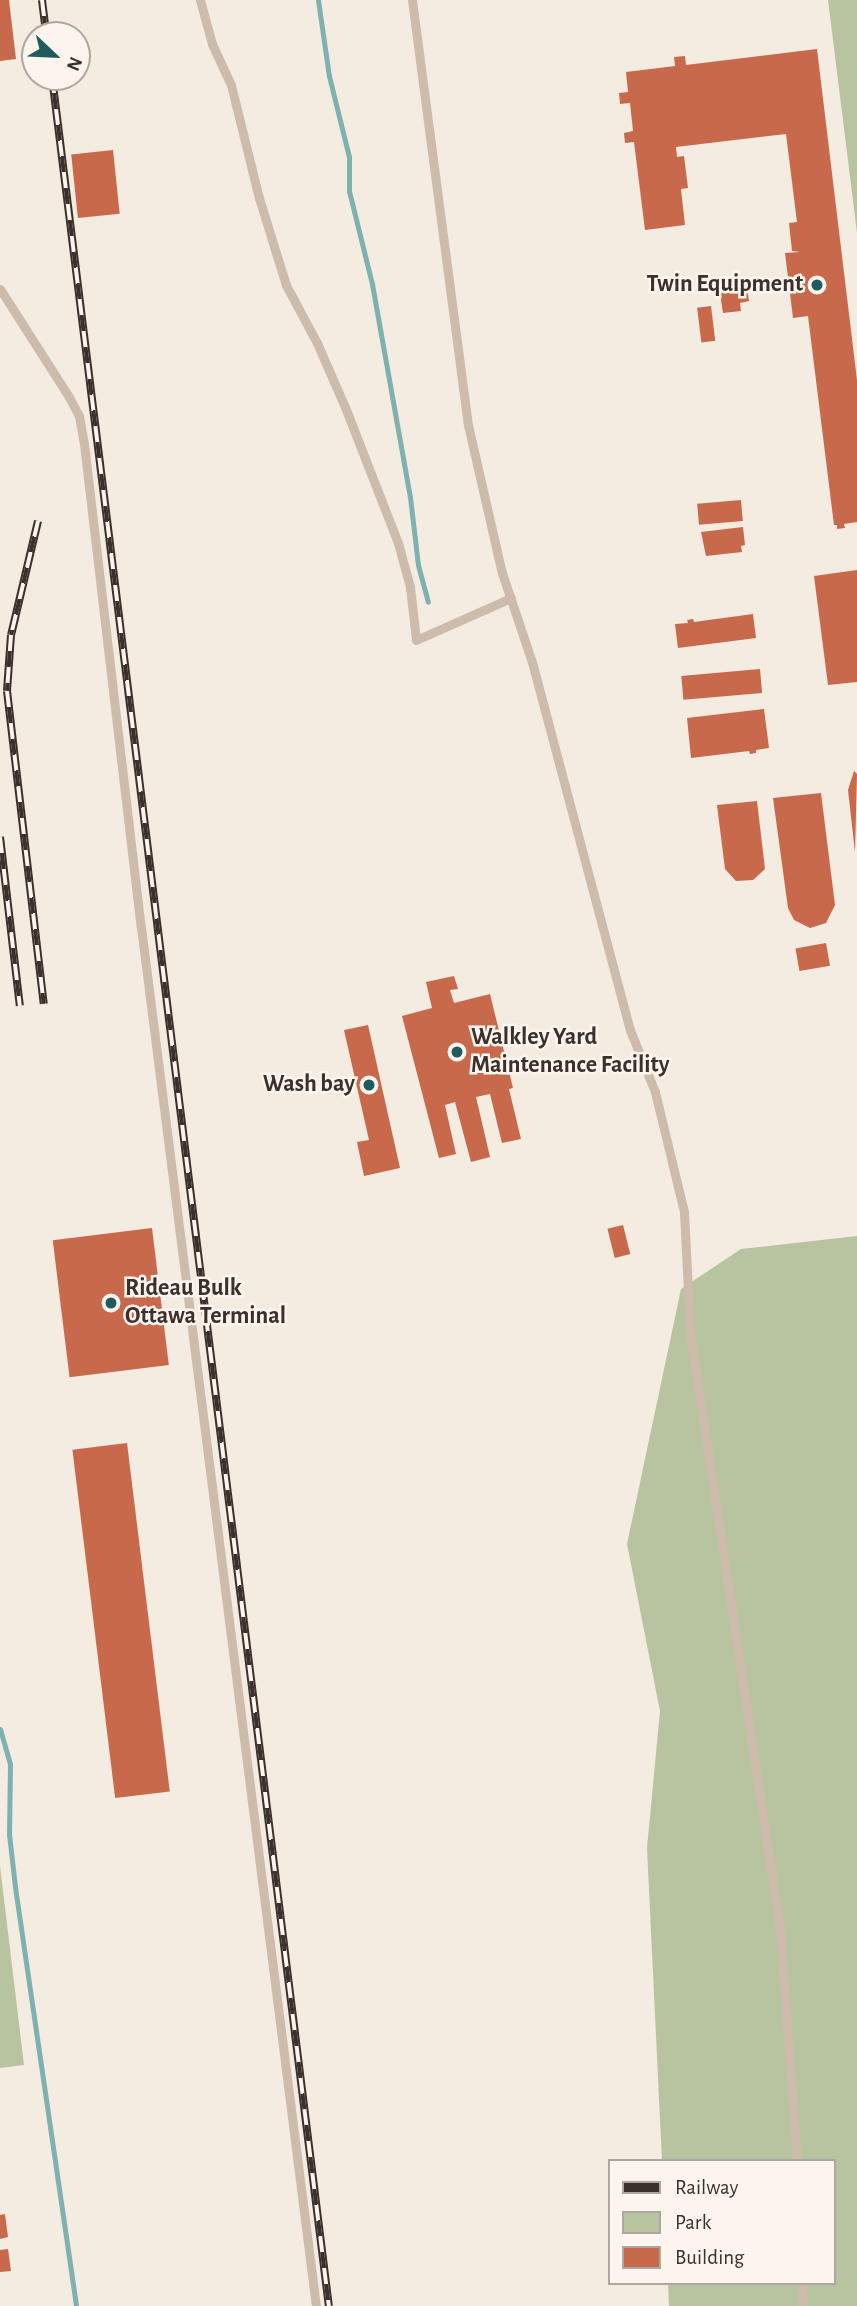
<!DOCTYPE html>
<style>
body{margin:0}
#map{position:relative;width:857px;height:2306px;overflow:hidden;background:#f4ebe1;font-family:"Alegreya Sans",sans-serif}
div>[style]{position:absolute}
.green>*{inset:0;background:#b8c4a0}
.stream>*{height:5px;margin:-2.5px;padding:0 2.5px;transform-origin:2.5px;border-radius:2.5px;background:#7fb0b2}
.building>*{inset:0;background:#c8694b;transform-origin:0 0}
.lane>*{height:9px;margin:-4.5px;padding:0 4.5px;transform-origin:4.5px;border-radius:4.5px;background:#cdbbac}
.rail>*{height:8px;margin-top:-4px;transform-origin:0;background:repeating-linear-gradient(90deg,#fbf5ee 0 16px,#3b302b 0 32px);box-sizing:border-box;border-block:2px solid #3b302b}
.dots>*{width:19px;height:19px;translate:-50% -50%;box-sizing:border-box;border:4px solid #fbf5ee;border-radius:50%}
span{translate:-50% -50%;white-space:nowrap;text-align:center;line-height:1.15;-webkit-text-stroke:5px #fbf5ee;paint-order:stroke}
.poi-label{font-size:24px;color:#3b302b;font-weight:700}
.right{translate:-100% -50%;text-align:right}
.left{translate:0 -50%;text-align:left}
.legend{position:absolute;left:608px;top:2159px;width:228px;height:126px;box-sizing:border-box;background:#fbf5ee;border:2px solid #aea6a0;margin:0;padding:9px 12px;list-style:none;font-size:21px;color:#3b302b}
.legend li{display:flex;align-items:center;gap:14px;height:35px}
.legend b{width:35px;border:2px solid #aea6a0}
.north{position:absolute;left:21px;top:21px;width:70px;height:70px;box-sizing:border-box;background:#fbf5ee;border:2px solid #aea6a0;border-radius:50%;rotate:113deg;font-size:19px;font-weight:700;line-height:28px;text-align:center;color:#3b302b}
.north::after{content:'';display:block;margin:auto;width:24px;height:32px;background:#1f5a5e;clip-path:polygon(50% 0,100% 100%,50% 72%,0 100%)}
</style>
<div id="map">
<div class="green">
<div style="clip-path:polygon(828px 0,857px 0,857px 233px)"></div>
<div style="clip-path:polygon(857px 1236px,857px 2306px,669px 2306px,668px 2283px,834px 2283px,834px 2161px,662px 2161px,647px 1848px,660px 1711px,627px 1544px,681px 1289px,741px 1249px)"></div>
<div style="clip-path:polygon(0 1866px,24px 2065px,0 2068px)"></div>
</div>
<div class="stream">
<div style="left:318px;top:0;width:77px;rotate:81.8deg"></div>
<div style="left:329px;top:76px;width:83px;rotate:76.1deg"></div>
<div style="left:349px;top:157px;width:34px;rotate:90deg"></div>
<div style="left:349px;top:191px;width:96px;rotate:76.1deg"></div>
<div style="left:372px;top:284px;width:216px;rotate:79.9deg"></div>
<div style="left:410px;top:497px;width:68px;rotate:83.3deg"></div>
<div style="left:418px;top:565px;width:38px;rotate:75deg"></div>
<div style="left:0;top:1729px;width:36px;rotate:74deg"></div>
<div style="left:10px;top:1764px;width:70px;rotate:90.8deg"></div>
<div style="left:9px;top:1834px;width:53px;rotate:83.5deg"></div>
<div style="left:15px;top:1887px;width:423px;rotate:81.7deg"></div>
</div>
<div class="building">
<div style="clip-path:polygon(0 0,9px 0,16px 59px,0 61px)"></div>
<div style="clip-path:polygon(817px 49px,857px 380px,857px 522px,844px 524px,845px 528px,837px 529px,837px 525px,834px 525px,808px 316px,793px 318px,785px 253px,800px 252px,792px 251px,789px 223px,797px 222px,786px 134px,676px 147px,677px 157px,684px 156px,688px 188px,681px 189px,685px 225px,645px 230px,634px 142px,625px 143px,624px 133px,633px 131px,630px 103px,620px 104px,619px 93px,628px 92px,626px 72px,675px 66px,674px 57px,685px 56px,686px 65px)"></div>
<div style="left:113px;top:150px;width:64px;height:42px;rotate:84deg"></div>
<div style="clip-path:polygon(733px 288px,747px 289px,749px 301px,740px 303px,741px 311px,723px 313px,720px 293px)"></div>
<div style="left:711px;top:306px;width:35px;height:14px;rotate:83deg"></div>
<div style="left:741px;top:500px;width:21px;height:44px;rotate:85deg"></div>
<div style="clip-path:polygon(743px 527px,745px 545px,741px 546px,742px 552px,706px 556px,701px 532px)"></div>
<div style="clip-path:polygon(857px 570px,857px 682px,828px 685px,814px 576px)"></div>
<div style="clip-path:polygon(753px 614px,756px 638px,678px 648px,675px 624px,688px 623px,687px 620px,693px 619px,694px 622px)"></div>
<div style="left:760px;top:669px;width:24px;height:79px;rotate:85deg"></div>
<div style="clip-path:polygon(764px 709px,769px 748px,756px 750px,756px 753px,750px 754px,749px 751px,691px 758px,687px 718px)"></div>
<div style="clip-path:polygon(854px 771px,857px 774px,855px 852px,848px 790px)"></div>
<div style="clip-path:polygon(821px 793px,835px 905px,826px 923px,810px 928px,794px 920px,788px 908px,773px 798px)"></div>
<div style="clip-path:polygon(757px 801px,765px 869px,753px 880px,736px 881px,725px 869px,717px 805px)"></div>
<div style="left:826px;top:943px;width:23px;height:31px;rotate:80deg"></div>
<div style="clip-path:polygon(454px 976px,458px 989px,450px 990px,454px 1003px,490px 994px,513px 1088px,509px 1089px,521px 1139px,502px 1143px,490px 1094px,476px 1097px,490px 1157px,471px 1162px,455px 1102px,445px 1105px,456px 1154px,439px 1158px,402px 1016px,432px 1008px,426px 982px)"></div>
<div style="clip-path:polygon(368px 1025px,400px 1168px,364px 1176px,357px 1142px,369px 1140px,344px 1030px)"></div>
<div style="left:623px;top:1225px;width:30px;height:16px;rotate:76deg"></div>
<div style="left:152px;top:1228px;width:138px;height:100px;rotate:83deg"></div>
<div style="left:127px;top:1443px;width:351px;height:55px;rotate:83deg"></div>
<div style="clip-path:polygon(5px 2214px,8px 2237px,0 2239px,0 2215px)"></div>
<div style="clip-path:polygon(8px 2249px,11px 2271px,0 2272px,0 2250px)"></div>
</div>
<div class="lane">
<div style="left:200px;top:0;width:46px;rotate:74.7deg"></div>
<div style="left:212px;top:44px;width:45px;rotate:65.1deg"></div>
<div style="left:231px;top:85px;width:116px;rotate:76.1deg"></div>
<div style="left:259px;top:198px;width:91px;rotate:72.8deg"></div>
<div style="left:286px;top:285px;width:66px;rotate:61.9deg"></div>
<div style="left:317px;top:343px;width:70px;rotate:66.4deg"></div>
<div style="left:345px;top:407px;width:146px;rotate:68.7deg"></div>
<div style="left:398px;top:543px;width:46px;rotate:74.7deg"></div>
<div style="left:410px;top:587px;width:53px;rotate:83.5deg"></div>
<div style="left:416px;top:640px;width:104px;rotate:-23.9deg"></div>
<div style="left:412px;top:0;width:429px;rotate:82.5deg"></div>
<div style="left:468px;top:425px;width:152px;rotate:77.1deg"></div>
<div style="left:502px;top:573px;width:94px;rotate:71.4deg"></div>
<div style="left:532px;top:662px;width:381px;rotate:75.1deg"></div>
<div style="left:630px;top:1030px;width:67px;rotate:68deg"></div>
<div style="left:655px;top:1092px;width:123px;rotate:76.4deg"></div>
<div style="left:684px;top:1212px;width:120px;rotate:87.1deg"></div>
<div style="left:690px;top:1332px;width:605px;rotate:81.44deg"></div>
<div style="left:780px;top:1930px;width:232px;rotate:85.8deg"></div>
<div style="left:0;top:289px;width:128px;rotate:57.4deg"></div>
<div style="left:69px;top:397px;width:21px;rotate:62deg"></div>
<div style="left:79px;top:416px;width:28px;rotate:80deg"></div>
<div style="left:84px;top:444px;width:486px;rotate:83.3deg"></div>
<div style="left:141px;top:927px;width:1390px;rotate:82.77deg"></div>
<div style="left:802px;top:2283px;width:23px;rotate:88deg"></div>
</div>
<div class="rail">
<div style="left:42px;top:0;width:35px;rotate:83deg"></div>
<div style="left:52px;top:77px;width:2246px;rotate:82.92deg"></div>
<div style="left:38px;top:521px;width:117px;rotate:103.3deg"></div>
<div style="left:11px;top:635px;width:56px;rotate:94.1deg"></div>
<div style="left:7px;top:691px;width:315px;rotate:83.3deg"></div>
<div style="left:0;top:837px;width:170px;rotate:83.3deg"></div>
</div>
<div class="dots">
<div style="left:817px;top:285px;background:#1f5a5e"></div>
<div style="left:457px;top:1052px;background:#1f5a5e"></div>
<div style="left:369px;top:1085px;background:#1f5a5e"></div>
<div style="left:111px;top:1303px;background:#1f5a5e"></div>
</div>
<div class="poi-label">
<span class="right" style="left:803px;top:285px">Twin Equipment</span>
<span class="left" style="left:471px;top:1052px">Walkley Yard<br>Maintenance Facility</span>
<span class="right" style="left:355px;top:1085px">Wash bay</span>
<span class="left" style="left:125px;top:1303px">Rideau Bulk<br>Ottawa Terminal</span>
</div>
<ul class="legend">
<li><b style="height:9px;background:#3b302b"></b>Railway</li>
<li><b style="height:19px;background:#b8c4a0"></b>Park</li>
<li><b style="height:19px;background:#c8694b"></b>Building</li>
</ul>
<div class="north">N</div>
</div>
